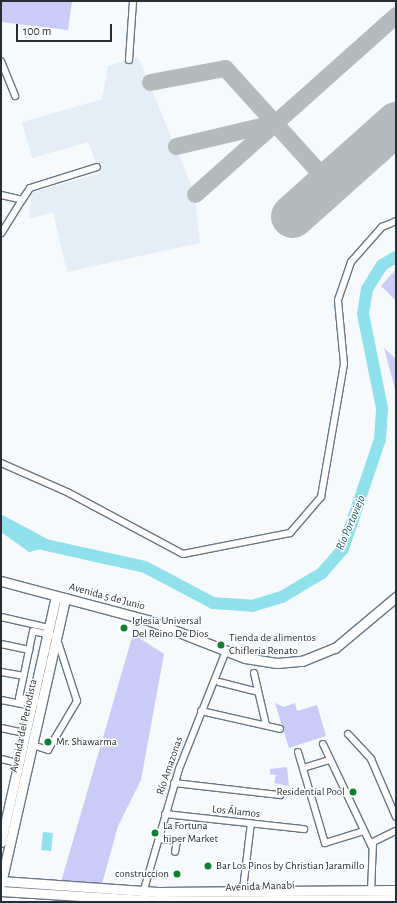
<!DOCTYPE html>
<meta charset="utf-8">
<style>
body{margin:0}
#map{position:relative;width:397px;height:903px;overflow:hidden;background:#f7fafd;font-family:"Alegreya Sans",sans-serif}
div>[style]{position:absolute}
.built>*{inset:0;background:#e5eef6}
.green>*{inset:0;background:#cbcbf8}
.water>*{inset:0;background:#91e1ec;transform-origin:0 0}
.river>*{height:12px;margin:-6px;padding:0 6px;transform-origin:6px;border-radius:6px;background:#91e1ec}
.taxiway>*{height:17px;margin:-8.5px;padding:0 8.5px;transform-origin:8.5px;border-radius:8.5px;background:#b5babd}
.runway>*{height:43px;margin:-21.5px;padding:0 21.5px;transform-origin:21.5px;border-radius:21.5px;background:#b5babd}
.roads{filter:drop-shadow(1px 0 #697885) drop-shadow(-1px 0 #697885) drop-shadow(0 1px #697885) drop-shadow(0 -1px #697885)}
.street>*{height:6px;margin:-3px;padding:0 3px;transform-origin:3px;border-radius:3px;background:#fff}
.secondary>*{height:9px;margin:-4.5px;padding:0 4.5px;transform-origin:4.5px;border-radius:4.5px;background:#fff}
.dots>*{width:11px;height:11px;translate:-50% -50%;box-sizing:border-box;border:2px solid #fff;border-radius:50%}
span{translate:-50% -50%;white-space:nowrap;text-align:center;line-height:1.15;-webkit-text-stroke:3px #fff;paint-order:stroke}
.street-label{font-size:11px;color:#272e33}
.poi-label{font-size:11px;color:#272e33}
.left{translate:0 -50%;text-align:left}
.right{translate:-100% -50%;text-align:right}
.water-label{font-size:12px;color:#165a62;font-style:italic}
.frame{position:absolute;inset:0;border:2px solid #272e33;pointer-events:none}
.scale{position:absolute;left:16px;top:24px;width:96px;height:18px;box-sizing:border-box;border:2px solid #272e33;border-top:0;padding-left:5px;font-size:12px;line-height:14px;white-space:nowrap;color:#272e33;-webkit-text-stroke:3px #fff;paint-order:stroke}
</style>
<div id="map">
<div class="built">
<div style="clip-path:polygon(138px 57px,195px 194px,200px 243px,67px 272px,53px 212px,29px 219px,31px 193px,100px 173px,88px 142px,32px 158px,22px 122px,102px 99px,108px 66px)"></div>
</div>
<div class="green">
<div style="clip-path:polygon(1px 1px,72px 1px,68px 30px,1px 22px)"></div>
<div style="clip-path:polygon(396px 269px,396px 301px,381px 286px)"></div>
<div style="clip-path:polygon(384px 348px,396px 359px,396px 393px)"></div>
<div style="clip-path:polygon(133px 634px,164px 654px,141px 780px,118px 826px,102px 884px,61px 882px)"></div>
<div style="clip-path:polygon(275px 703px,284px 707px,295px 703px,297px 711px,317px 705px,326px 736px,289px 748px)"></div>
<div style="clip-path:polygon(287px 767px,289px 786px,274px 783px,276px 775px,270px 774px,270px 769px)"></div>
</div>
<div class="water">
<div style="clip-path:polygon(1px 525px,33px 541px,42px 549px,29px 552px,1px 532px)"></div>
<div style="left:43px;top:832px;width:10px;height:18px;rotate:6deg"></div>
</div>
<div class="river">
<div style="left:1px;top:521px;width:51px;rotate:28.1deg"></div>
<div style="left:46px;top:545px;width:101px;rotate:12.5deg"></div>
<div style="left:145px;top:567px;width:77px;rotate:27.9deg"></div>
<div style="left:213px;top:603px;width:39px;rotate:4deg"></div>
<div style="left:252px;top:606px;width:31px;rotate:-17deg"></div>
<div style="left:282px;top:597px;width:47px;rotate:-31deg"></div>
<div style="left:322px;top:573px;width:32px;rotate:-49deg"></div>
<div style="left:343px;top:549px;width:116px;rotate:-71.4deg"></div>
<div style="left:380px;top:439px;width:31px;rotate:-86deg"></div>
<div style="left:382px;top:408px;width:96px;rotate:-101.4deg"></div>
<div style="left:363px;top:314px;width:25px;rotate:-81deg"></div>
<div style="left:367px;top:289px;width:28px;rotate:-58deg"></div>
<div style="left:382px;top:265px;width:16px;rotate:-30deg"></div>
</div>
<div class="taxiway">
<div style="left:150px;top:82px;width:76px;rotate:-10.6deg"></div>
<div style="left:225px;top:68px;width:155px;rotate:47.9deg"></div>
<div style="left:176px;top:146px;width:100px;rotate:-13.3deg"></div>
<div style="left:195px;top:194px;width:269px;rotate:-41.7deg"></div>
</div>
<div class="runway">
<div style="left:292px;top:216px;width:140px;rotate:-41.8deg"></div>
</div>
<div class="roads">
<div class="street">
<div style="left:129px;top:60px;width:59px;rotate:-86.1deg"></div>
<div style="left:1px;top:61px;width:38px;rotate:68deg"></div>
<div style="left:1px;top:195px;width:22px;rotate:13deg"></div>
<div style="left:22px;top:200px;width:39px;rotate:122deg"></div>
<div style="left:22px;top:200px;width:14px;rotate:-56deg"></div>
<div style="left:30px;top:188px;width:70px;rotate:-17.4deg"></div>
<div style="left:1px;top:463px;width:74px;rotate:23.8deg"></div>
<div style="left:69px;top:493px;width:129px;rotate:28.2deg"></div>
<div style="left:183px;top:554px;width:109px;rotate:-11.1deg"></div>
<div style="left:290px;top:533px;width:48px;rotate:-49.3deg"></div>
<div style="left:321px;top:497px;width:135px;rotate:-80.2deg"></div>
<div style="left:344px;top:364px;width:64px;rotate:-95.4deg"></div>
<div style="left:338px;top:300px;width:40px;rotate:-71.1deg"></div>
<div style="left:351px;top:262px;width:47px;rotate:-48.5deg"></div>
<div style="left:382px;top:227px;width:15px;rotate:-23deg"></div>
<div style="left:1px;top:617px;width:49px;rotate:12.9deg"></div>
<div style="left:1px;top:644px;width:29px;rotate:12deg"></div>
<div style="left:1px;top:672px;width:22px;rotate:10deg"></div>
<div style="left:254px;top:673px;width:53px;rotate:77deg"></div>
<div style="left:219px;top:682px;width:40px;rotate:14.4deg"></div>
<div style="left:1px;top:700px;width:31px;rotate:11deg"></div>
<div style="left:36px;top:701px;width:17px;rotate:-170deg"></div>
<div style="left:19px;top:698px;width:68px;rotate:-78.2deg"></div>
<div style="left:33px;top:631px;width:18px;rotate:13deg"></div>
<div style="left:201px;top:711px;width:81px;rotate:12.8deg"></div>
<div style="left:1px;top:728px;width:25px;rotate:12deg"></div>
<div style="left:348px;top:734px;width:34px;rotate:47deg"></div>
<div style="left:371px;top:759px;width:63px;rotate:66.7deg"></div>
<div style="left:323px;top:744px;width:114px;rotate:64.6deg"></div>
<div style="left:32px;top:745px;width:17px;rotate:17deg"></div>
<div style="left:48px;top:750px;width:57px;rotate:-59.4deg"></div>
<div style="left:77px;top:701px;width:65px;rotate:-107.9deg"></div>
<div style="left:298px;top:752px;width:95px;rotate:73.5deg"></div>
<div style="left:325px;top:843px;width:41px;rotate:-17.1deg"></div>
<div style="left:1px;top:759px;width:18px;rotate:13deg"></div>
<div style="left:303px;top:768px;width:28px;rotate:-17deg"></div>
<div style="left:174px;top:783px;width:107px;rotate:6.5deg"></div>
<div style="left:165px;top:814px;width:140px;rotate:6.2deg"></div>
<div style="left:159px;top:839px;width:18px;rotate:6deg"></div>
<div style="left:177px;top:841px;width:11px;rotate:100deg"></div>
<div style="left:243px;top:889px;width:66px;rotate:-83.1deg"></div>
<div style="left:371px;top:892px;width:50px;rotate:-87.7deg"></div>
<div style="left:373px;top:842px;width:25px;rotate:-26deg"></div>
<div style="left:143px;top:893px;width:129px;rotate:-73.8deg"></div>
<div style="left:179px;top:769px;width:127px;rotate:-68.3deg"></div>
</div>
<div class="secondary">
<div style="left:1px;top:581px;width:152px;rotate:14.9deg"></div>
<div style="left:148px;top:620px;width:104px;rotate:21.4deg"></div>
<div style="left:245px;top:658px;width:32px;rotate:9deg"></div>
<div style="left:277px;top:663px;width:25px;rotate:-5deg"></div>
<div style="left:302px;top:661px;width:35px;rotate:-22deg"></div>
<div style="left:335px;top:648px;width:80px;rotate:-39.9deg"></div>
<div style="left:1px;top:842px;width:252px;rotate:-77.4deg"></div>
<div style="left:1px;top:881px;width:157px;rotate:4deg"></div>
<div style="left:158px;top:892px;width:238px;rotate:-0.5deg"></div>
<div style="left:1px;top:883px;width:292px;rotate:-77.3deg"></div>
<div style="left:1px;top:891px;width:157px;rotate:3.6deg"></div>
<div style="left:158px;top:901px;width:238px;rotate:-0.5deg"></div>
</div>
</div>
<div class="dots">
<div style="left:124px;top:628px;background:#117f35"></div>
<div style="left:221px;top:645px;background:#117f35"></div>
<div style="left:48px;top:742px;background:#117f35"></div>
<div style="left:353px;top:792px;background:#117f35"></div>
<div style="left:155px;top:833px;background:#117f35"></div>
<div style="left:208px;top:866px;background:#117f35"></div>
<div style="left:177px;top:874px;background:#117f35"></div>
</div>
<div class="street-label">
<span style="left:107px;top:597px;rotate:15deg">Avenida 5 de Junio</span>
<span style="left:24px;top:726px;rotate:-78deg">Avenida del Periodista</span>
<span style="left:170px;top:766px;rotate:-71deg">Río Amazonas</span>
<span style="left:236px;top:812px;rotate:6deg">Los Álamos</span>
<span style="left:260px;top:887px;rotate:-2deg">Avenida Manabí</span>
</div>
<div class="poi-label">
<span class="left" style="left:132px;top:628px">Iglesia Universal<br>Del Reino De Dios</span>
<span class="left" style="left:229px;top:645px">Tienda de alimentos<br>Chifleria Renato</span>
<span class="left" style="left:56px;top:742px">Mr. Shawarma</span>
<span class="right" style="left:345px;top:792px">Residential Pool</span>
<span class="left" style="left:163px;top:833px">La Fortuna<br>hiper Market</span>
<span class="left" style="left:216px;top:866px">Bar Los Pinos by Christian Jaramillo</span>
<span class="right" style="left:169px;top:874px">construccion</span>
</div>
<div class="water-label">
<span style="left:351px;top:523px;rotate:-67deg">Río Portoviejo</span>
</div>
<div class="frame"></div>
<div class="scale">100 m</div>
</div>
